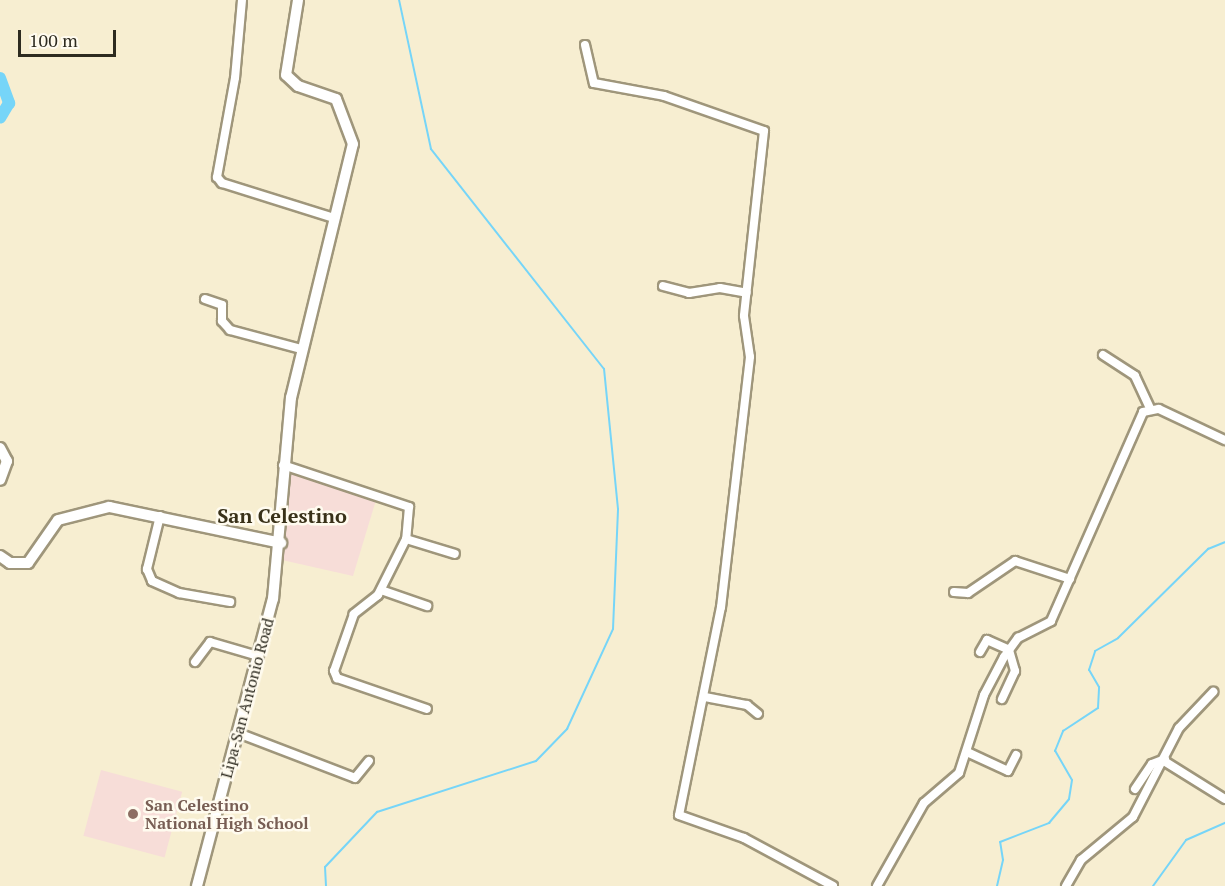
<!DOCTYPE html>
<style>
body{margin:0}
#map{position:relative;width:1225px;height:886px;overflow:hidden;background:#f7eed1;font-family:"PT Serif",serif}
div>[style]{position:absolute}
.education>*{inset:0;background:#f7ddd8;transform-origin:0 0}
.stream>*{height:2px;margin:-1px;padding:0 1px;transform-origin:1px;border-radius:1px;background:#76d5f8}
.river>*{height:12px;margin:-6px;padding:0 6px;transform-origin:6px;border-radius:6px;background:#76d5f8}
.roads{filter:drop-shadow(2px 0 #9f967b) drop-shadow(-2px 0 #9f967b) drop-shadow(0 2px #9f967b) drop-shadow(0 -2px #9f967b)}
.street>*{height:8px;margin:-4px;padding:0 4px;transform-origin:4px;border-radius:4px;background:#fff}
.secondary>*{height:10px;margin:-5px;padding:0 5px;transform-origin:5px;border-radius:5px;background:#fff}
.dots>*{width:16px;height:16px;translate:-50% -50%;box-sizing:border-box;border:3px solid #fffbef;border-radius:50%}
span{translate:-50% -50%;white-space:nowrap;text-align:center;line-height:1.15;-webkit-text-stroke:5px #fffbef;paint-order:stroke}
.street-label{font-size:16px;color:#2e2b20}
.education-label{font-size:16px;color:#785e54;font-weight:700}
.left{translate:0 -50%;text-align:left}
.quarter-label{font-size:20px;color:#393119;font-weight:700}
.scale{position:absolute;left:18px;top:30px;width:98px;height:27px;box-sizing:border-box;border:3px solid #2e2b20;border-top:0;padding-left:8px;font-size:18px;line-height:21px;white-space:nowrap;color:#2e2b20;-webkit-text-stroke:4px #fffbef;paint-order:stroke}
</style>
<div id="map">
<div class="education">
<div style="clip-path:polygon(287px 472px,376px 500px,353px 576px,282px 560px)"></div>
<div style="left:101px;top:770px;width:84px;height:68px;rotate:15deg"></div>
</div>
<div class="stream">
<div style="left:326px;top:886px;width:19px;rotate:-93deg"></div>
<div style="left:325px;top:867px;width:76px;rotate:-46.6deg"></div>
<div style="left:377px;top:812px;width:167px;rotate:-17.8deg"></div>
<div style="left:536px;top:761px;width:45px;rotate:-45.9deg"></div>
<div style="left:567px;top:729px;width:110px;rotate:-65.3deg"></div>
<div style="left:613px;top:629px;width:120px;rotate:-87.6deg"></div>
<div style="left:618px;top:509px;width:141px;rotate:-95.7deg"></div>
<div style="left:604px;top:369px;width:280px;rotate:-128.2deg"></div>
<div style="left:431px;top:149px;width:152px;rotate:-102.1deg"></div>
<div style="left:997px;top:886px;width:27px;rotate:-77deg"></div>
<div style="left:1003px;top:860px;width:18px;rotate:-99deg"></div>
<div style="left:1000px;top:842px;width:53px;rotate:-21.2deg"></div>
<div style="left:1049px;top:823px;width:31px;rotate:-50deg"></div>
<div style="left:1069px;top:799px;width:19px;rotate:-81deg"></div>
<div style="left:1072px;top:780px;width:34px;rotate:-120deg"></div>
<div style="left:1055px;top:751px;width:22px;rotate:-68deg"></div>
<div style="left:1063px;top:731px;width:42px;rotate:-33.3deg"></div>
<div style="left:1098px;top:708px;width:21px;rotate:-87deg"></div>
<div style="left:1099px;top:687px;width:20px;rotate:-120deg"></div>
<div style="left:1089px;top:670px;width:20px;rotate:-72deg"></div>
<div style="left:1095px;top:651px;width:26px;rotate:-29deg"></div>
<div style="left:1118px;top:638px;width:127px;rotate:-44.7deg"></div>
<div style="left:1208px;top:549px;width:18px;rotate:-22deg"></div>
<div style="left:1153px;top:886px;width:57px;rotate:-54.3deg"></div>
<div style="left:1186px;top:840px;width:43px;rotate:-23.6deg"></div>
</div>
<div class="river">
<div style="left:0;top:78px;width:27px;rotate:70deg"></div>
<div style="left:9px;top:103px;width:17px;rotate:121deg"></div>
</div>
<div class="roads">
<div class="street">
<div style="left:242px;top:0;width:78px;rotate:95.1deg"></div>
<div style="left:235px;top:78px;width:101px;rotate:100.3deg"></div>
<div style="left:217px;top:177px;width:8px;rotate:50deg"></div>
<div style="left:222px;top:183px;width:117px;rotate:17.4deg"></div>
<div style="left:585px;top:45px;width:39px;rotate:77deg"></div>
<div style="left:594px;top:83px;width:71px;rotate:10.5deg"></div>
<div style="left:664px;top:96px;width:106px;rotate:19.3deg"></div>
<div style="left:764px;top:131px;width:186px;rotate:96.2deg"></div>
<div style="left:744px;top:316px;width:41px;rotate:81.7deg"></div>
<div style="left:750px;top:357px;width:252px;rotate:96.6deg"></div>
<div style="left:721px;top:607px;width:212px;rotate:101.4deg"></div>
<div style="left:679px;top:815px;width:69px;rotate:19.5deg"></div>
<div style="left:744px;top:838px;width:101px;rotate:28.3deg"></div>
<div style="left:663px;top:286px;width:27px;rotate:15deg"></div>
<div style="left:689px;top:293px;width:31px;rotate:-9deg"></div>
<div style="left:720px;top:288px;width:27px;rotate:10deg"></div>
<div style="left:205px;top:299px;width:18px;rotate:19deg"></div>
<div style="left:222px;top:305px;width:16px;rotate:90deg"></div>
<div style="left:222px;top:321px;width:12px;rotate:48deg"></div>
<div style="left:230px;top:330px;width:73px;rotate:15deg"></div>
<div style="left:1103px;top:355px;width:38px;rotate:33deg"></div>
<div style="left:1135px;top:376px;width:35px;rotate:65deg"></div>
<div style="left:283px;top:465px;width:133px;rotate:18.4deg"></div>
<div style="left:409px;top:507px;width:32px;rotate:95deg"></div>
<div style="left:406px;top:539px;width:63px;rotate:116.6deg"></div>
<div style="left:378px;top:595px;width:31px;rotate:142deg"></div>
<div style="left:354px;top:614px;width:60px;rotate:109.3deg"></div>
<div style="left:334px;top:671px;width:8px;rotate:67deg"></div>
<div style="left:337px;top:678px;width:95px;rotate:19deg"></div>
<div style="left:160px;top:516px;width:55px;rotate:103.8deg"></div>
<div style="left:147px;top:569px;width:13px;rotate:67deg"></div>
<div style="left:152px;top:581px;width:30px;rotate:24deg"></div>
<div style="left:179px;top:593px;width:52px;rotate:10deg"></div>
<div style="left:406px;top:539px;width:51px;rotate:17deg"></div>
<div style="left:381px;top:590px;width:49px;rotate:19.2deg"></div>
<div style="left:954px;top:592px;width:14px;rotate:4deg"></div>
<div style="left:968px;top:593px;width:57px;rotate:-34.2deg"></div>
<div style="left:1015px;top:561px;width:58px;rotate:18.1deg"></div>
<div style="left:980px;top:652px;width:14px;rotate:-60deg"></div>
<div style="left:987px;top:640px;width:24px;rotate:24deg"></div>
<div style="left:1009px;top:650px;width:22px;rotate:74deg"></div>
<div style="left:1015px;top:671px;width:31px;rotate:115deg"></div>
<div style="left:195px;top:662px;width:25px;rotate:-53deg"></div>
<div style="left:210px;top:642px;width:50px;rotate:16.3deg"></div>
<div style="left:705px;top:697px;width:43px;rotate:10.8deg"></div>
<div style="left:747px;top:705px;width:14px;rotate:39deg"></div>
<div style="left:238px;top:733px;width:125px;rotate:21deg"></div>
<div style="left:355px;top:778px;width:22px;rotate:-51deg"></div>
<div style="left:967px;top:752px;width:45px;rotate:24.9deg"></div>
<div style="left:1008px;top:771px;width:18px;rotate:-63deg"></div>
<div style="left:1164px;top:761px;width:72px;rotate:31.9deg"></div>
<div style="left:1135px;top:789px;width:30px;rotate:-56deg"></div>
<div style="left:1152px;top:764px;width:14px;rotate:-21deg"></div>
<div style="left:877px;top:886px;width:95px;rotate:-60.5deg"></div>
<div style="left:924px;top:803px;width:46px;rotate:-40.6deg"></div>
<div style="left:959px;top:773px;width:82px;rotate:-72.2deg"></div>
<div style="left:984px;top:695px;width:43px;rotate:-62.2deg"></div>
<div style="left:1004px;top:657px;width:24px;rotate:-54deg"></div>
<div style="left:1018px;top:638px;width:37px;rotate:-27deg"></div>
<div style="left:1051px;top:621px;width:228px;rotate:-66.2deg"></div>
<div style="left:1143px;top:412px;width:16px;rotate:-11deg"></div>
<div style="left:1159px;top:409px;width:73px;rotate:25.2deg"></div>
<div style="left:1066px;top:886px;width:30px;rotate:-60deg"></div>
<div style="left:1081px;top:860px;width:67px;rotate:-39.6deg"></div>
<div style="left:1133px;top:817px;width:100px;rotate:-62.7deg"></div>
<div style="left:1179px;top:728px;width:50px;rotate:-46.6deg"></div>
</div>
<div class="secondary">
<div style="left:0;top:448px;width:15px;rotate:62deg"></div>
<div style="left:7px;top:461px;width:20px;rotate:110deg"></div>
<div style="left:0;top:556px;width:12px;rotate:35deg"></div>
<div style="left:10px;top:563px;width:18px"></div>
<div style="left:28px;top:563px;width:52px;rotate:-55.1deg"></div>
<div style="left:58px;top:520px;width:53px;rotate:-14.3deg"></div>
<div style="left:109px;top:507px;width:176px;rotate:11.8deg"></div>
<div style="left:197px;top:886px;width:297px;rotate:-75.2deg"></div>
<div style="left:273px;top:599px;width:202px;rotate:-84.9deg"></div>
<div style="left:291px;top:398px;width:261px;rotate:-76.3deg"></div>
<div style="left:353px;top:144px;width:48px;rotate:-110.7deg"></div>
<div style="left:336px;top:99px;width:40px;rotate:-161.1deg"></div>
<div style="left:298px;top:86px;width:16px;rotate:-137deg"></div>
<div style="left:286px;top:75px;width:76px;rotate:-80.9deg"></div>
</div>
</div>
<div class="dots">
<div style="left:133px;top:814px;background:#8d6e63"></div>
</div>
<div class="street-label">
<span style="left:247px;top:698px;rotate:-75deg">Lipa-San Antonio Road</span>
</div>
<div class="education-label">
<span class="left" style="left:145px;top:814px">San Celestino<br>National High School</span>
</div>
<div class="quarter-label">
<span style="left:282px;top:515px">San Celestino</span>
</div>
<div class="scale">100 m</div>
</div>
